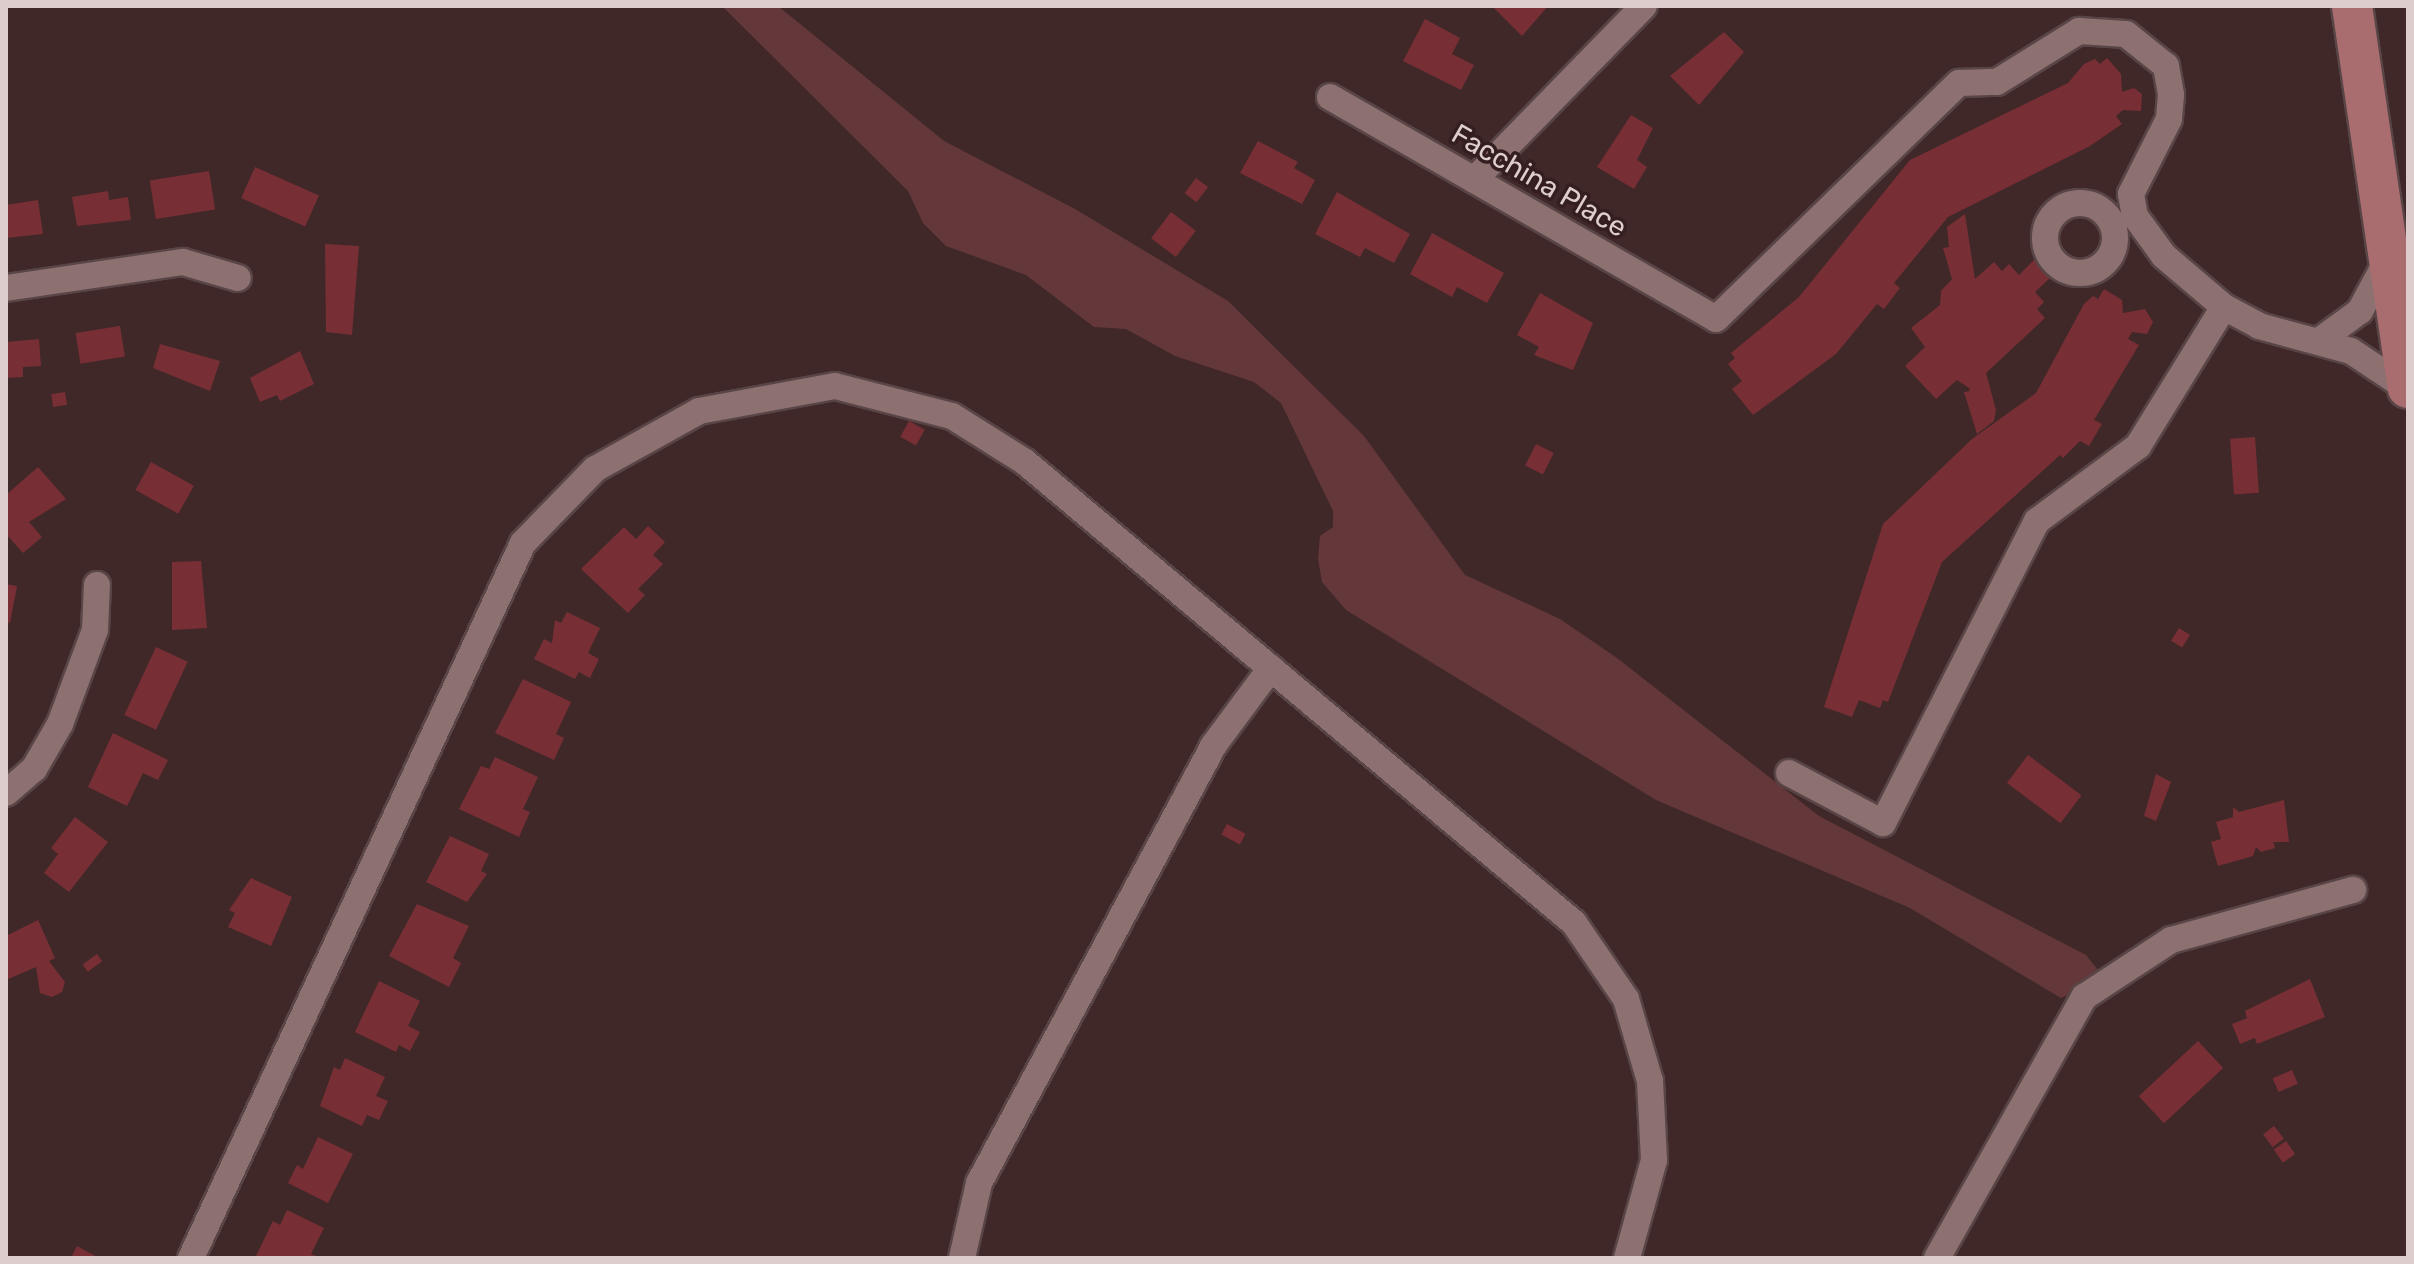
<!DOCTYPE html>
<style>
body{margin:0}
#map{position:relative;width:2414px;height:1264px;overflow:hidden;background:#402828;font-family:Rubik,sans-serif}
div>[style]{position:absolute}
.green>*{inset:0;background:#64383a}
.building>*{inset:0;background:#772f35;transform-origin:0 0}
.roads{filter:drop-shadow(2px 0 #594546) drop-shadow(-2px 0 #594546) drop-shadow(0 2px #594546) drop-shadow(0 -2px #594546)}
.street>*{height:26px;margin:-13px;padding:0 13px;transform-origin:13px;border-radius:13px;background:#8d7171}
.street>.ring{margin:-13px;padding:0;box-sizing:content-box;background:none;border:26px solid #8d7171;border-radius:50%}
.primary>*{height:40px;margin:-20px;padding:0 20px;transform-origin:20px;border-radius:20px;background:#a96d6f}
span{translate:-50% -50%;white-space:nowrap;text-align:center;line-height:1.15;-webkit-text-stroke:7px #351e1f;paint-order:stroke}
.street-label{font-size:28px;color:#ddcdcd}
.frame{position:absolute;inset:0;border:8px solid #ddcdcd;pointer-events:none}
</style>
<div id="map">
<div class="green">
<div style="clip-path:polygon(722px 6px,778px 6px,944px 141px,1075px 209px,1228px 301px,1364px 436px,1465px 575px,1560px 619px,1617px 658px,1819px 816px,2086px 955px,2098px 970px,2090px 985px,2061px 998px,1910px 908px,1656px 800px,1346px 610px,1322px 582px,1318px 559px,1320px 536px,1333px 527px,1333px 511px,1281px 403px,1254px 382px,1175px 356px,1126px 329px,1094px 327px,1026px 275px,946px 246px,923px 223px,908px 191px)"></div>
</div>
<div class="building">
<div style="clip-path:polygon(1492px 6px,1548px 6px,1522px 36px)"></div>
<div style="clip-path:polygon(1425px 19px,1460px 38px,1452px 54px,1474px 65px,1461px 90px,1403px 61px)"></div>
<div style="clip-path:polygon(1724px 32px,1744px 52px,1699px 105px,1670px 76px)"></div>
<div style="clip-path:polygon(2107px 58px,2121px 74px,2122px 92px,2134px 88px,2142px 94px,2141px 111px,2123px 110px,2116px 116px,2122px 124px,2090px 146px,1948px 217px,1894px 283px,1900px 288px,1884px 309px,1877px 304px,1836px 354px,1753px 415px,1732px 389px,1742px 381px,1728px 364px,1735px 358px,1731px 353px,1799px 297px,1910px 160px,2068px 83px,2084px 64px,2095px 59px,2100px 64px)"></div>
<div style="clip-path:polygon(1631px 115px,1653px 128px,1637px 160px,1647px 167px,1634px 189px,1597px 167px)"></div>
<div style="clip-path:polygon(1258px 141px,1298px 162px,1294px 168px,1315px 180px,1302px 204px,1240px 173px)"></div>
<div style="left:255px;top:167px;width:70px;height:34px;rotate:24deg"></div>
<div style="left:209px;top:171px;width:39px;height:60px;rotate:81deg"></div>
<div style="left:1196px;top:178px;width:15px;height:19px;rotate:37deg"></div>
<div style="clip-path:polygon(108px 191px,109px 200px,128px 197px,131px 220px,77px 226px,72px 197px)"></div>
<div style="clip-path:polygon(1337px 192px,1410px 234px,1394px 263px,1365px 248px,1360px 257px,1315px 234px)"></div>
<div style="clip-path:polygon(38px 200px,43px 234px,6px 238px,6px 205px)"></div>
<div style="left:1171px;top:212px;width:31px;height:33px;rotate:37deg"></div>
<div style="clip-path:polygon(1965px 214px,1975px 279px,1994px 262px,2002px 271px,2009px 264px,2019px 275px,2034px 260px,2050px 278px,2035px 292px,2044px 302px,2037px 309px,2045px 318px,1986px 373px,1996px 410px,1994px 421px,1977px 434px,1964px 392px,1970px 391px,1969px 388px,1957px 380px,1936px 399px,1905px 366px,1925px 347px,1911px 328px,1940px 305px,1941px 291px,1952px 279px,1943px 248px,1949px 247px,1947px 227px)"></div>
<div style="clip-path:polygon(1432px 233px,1504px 273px,1487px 303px,1457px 287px,1452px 297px,1410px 274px)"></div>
<div style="clip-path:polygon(325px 244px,359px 246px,352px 335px,326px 332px)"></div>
<div style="clip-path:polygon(2104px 289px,2122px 300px,2123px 313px,2145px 309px,2153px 322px,2147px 334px,2132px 332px,2128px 339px,2139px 345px,2094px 420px,2102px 424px,2089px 446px,2080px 441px,2063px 458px,2060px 455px,1942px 562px,1888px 702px,1883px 700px,1880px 708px,1859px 700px,1852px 717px,1824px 707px,1883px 524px,1972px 439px,2036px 393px,2084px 304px,2093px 296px,2098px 299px)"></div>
<div style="clip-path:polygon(1540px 293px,1593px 323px,1573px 370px,1534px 355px,1539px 347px,1517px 335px)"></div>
<div style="left:120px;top:326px;width:31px;height:45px;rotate:81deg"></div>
<div style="clip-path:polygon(39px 339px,41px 366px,23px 367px,23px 377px,6px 378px,6px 342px)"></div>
<div style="clip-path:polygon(160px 344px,220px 361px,210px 391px,153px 368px)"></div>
<div style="clip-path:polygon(300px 351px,314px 384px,280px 401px,277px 395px,260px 402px,250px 378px)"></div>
<div style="left:65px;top:392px;width:13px;height:14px;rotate:81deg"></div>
<div style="left:909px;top:421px;width:18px;height:18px;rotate:29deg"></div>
<div style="left:2255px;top:437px;width:56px;height:25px;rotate:86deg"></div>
<div style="left:1536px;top:444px;width:20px;height:24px;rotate:27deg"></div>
<div style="left:151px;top:462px;width:49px;height:32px;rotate:29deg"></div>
<div style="clip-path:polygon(38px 467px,66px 499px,29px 522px,42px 537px,23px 553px,6px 534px,6px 495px)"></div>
<div style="clip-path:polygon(648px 526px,665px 542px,653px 555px,663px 564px,638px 589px,645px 595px,628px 613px,581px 569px,624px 527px,636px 539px)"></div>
<div style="clip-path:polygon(201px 561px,207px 628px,172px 630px,172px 562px)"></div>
<div style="clip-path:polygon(6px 584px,17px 586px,10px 623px,6px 622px)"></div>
<div style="clip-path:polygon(567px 612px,600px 628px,588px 653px,599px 659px,590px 678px,579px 672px,575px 679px,534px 659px,544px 639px,552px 643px,555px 620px,561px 623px)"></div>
<div style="left:2179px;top:628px;width:13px;height:15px;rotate:32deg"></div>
<div style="left:156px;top:647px;width:35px;height:75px;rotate:25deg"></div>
<div style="clip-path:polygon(523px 679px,571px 702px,556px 734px,564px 738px,554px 760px,495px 733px)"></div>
<div style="clip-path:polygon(113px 733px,168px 760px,158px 780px,143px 773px,127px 806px,88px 787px)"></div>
<div style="left:2028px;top:755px;width:67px;height:35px;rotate:37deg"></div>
<div style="clip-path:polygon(495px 757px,538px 777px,523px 809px,530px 812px,519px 837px,459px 809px,481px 766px,489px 769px)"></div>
<div style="clip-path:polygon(2156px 774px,2171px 782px,2156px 821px,2144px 816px)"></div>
<div style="clip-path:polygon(2284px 800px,2289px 842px,2273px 842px,2275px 848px,2261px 852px,2256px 847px,2253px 856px,2218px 866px,2211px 842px,2221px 839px,2216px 822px,2233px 817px,2233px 807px,2239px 812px)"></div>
<div style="clip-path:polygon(75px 817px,108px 842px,69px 892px,44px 873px,58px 854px,51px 848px)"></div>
<div style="left:1227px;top:824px;width:21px;height:12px;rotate:28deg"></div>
<div style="clip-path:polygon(450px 836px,489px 854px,481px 871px,487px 874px,467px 902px,426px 882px)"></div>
<div style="clip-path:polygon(251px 878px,292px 897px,271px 946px,228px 927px,235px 913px,229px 910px)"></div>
<div style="clip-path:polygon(417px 904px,469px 926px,453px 958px,461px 963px,449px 987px,389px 956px)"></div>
<div style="clip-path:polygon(38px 920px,55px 958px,49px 961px,65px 982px,62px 992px,52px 997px,40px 993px,36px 967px,6px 980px,6px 936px)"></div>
<div style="left:97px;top:954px;width:9px;height:18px;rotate:54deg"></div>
<div style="clip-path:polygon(2310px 979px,2325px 1017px,2257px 1044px,2255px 1038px,2240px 1044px,2232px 1024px,2247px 1018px,2245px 1011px)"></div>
<div style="clip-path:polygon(379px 981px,420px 1001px,408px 1026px,420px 1032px,410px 1051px,399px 1045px,396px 1052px,355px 1032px)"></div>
<div style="left:2198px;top:1041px;width:37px;height:81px;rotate:47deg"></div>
<div style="clip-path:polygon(345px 1058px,385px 1077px,376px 1096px,388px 1101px,379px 1120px,367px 1115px,362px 1126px,320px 1106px,334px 1067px,340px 1070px)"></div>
<div style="left:2292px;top:1070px;width:15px;height:21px;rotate:67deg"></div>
<div style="left:2274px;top:1126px;width:16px;height:14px;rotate:52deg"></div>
<div style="clip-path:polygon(318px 1137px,353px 1154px,328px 1203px,288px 1183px,297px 1165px,303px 1169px)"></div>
<div style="left:2286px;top:1141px;width:16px;height:15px;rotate:55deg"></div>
<div style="clip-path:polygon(287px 1210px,324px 1228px,311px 1254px,320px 1258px,255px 1258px,273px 1221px,280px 1225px)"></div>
<div style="clip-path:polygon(77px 1246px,99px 1258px,71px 1258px)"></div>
</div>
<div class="roads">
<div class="street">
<div style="left:1330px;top:97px;width:445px;rotate:29.9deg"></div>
<div style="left:1716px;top:319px;width:339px;rotate:-44.2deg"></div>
<div style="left:1959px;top:83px;width:38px;rotate:-2deg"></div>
<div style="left:1997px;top:82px;width:97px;rotate:-31.9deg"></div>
<div style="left:2079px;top:31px;width:47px;rotate:3.7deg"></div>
<div style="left:2126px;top:34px;width:51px;rotate:38.7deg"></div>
<div style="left:2166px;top:66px;width:29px;rotate:80deg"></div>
<div style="left:2171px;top:95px;width:24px;rotate:95deg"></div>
<div style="left:2169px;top:119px;width:84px;rotate:116.9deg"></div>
<div style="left:2131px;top:194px;width:22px;rotate:80deg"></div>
<div style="left:2135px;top:216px;width:49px;rotate:54.1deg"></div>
<div style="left:2164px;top:256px;width:79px;rotate:40.4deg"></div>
<div style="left:2224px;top:307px;width:40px;rotate:28deg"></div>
<div style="left:2259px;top:326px;width:95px;rotate:15.2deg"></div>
<div style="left:2351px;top:351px;width:69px;rotate:33.7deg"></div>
<div style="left:1474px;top:180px;width:243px;rotate:-45.7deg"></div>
<div class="ring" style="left:2045px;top:203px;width:44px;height:44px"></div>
<div style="left:6px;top:288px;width:179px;rotate:-8.4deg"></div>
<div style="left:183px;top:262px;width:57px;rotate:16.2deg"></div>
<div style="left:2319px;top:341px;width:51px;rotate:-36.2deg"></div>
<div style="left:2360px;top:311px;width:61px;rotate:-61.8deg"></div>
<div style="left:1789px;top:773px;width:106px;rotate:28deg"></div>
<div style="left:1883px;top:823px;width:339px;rotate:-63deg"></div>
<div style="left:2037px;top:521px;width:126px;rotate:-36.6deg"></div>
<div style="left:2138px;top:446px;width:163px;rotate:-58.3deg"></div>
<div style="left:6px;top:793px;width:37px;rotate:-41deg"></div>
<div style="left:34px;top:769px;width:52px;rotate:-60deg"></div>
<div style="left:60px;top:724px;width:100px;rotate:-69.6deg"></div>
<div style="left:95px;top:630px;width:45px;rotate:-87.5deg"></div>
<div style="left:191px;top:1258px;width:788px;rotate:-65.09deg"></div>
<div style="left:523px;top:543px;width:103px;rotate:-45.8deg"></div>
<div style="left:595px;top:469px;width:119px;rotate:-29.1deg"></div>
<div style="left:699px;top:411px;width:138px;rotate:-10.4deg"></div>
<div style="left:835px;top:386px;width:121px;rotate:14.4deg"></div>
<div style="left:952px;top:416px;width:86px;rotate:32.2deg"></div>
<div style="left:1025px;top:462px;width:717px;rotate:40.02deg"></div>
<div style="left:1574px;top:923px;width:92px;rotate:55.6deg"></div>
<div style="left:1626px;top:999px;width:85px;rotate:73.7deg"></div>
<div style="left:1650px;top:1081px;width:79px;rotate:87.1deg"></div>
<div style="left:1654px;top:1160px;width:102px;rotate:105.4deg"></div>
<div style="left:962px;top:1258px;width:77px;rotate:-77.2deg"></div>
<div style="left:979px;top:1183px;width:496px;rotate:-61.8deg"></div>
<div style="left:1213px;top:746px;width:97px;rotate:-53.4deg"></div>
<div style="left:1937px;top:1258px;width:300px;rotate:-60.6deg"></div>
<div style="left:2084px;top:997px;width:104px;rotate:-33.2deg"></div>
<div style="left:2171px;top:940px;width:189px;rotate:-15.4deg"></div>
</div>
<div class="primary">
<div style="left:2352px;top:6px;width:386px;rotate:81.7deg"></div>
</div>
</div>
<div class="street-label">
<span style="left:1539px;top:181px;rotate:30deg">Facchina Place</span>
</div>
<div class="frame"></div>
</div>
